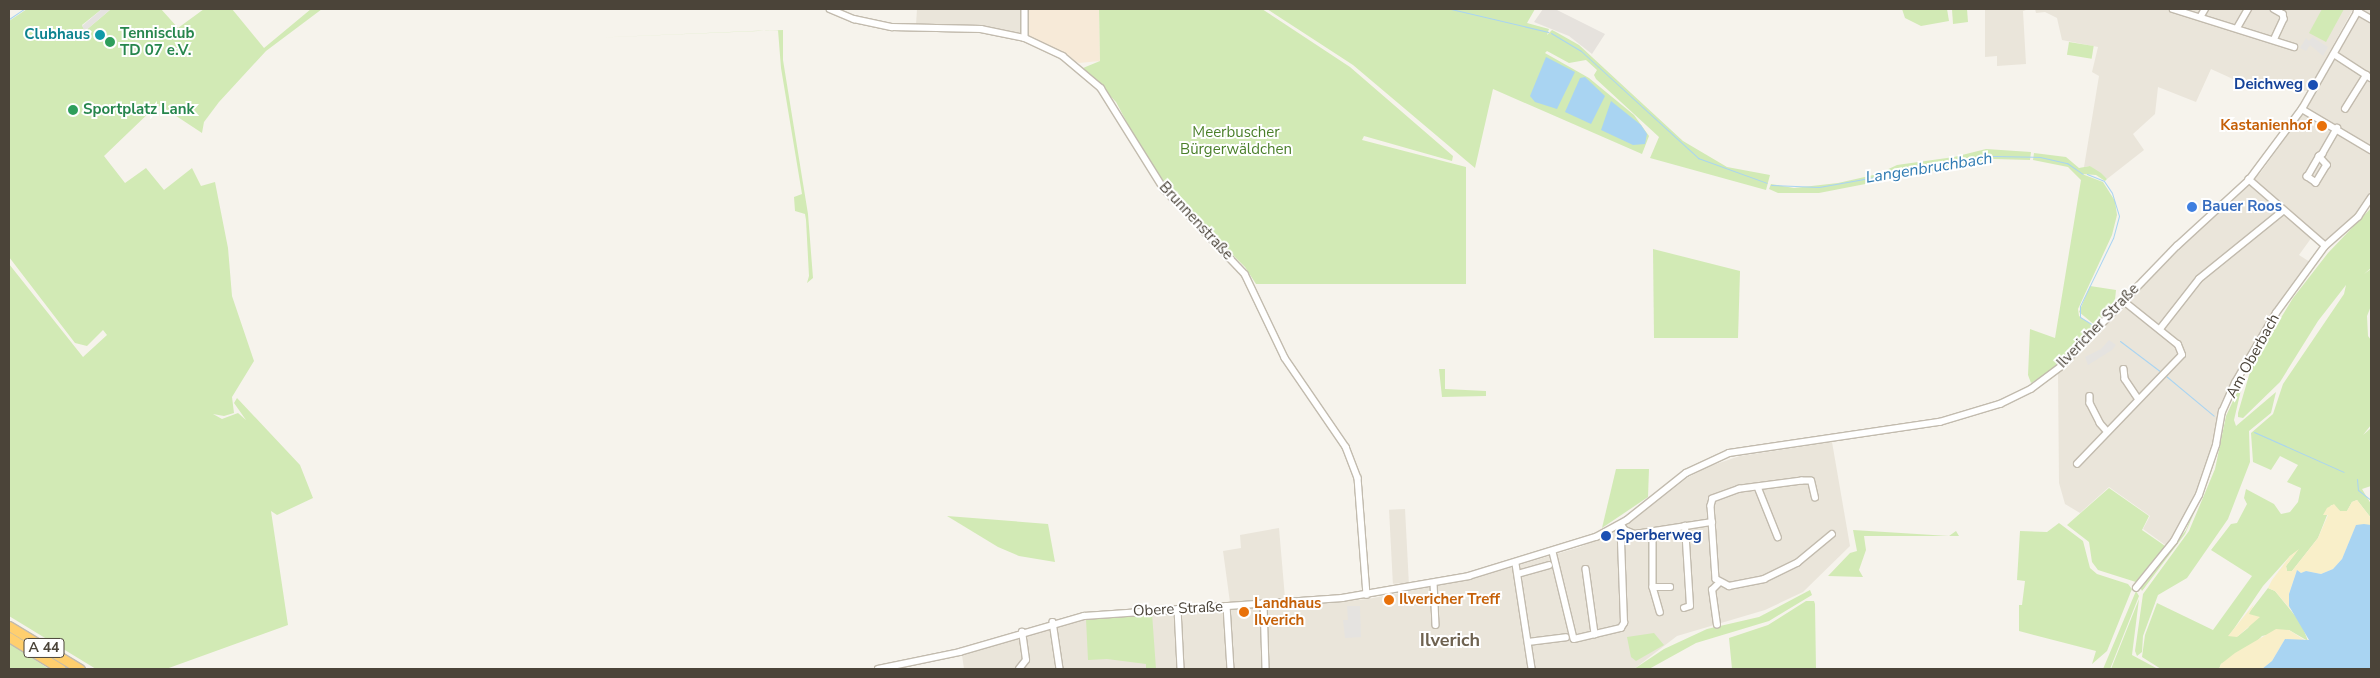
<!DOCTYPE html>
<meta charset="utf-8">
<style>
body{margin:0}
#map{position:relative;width:2380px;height:678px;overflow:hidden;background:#f6f3ec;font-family:"Nunito Sans",sans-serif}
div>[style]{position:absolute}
.residential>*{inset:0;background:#eae5da;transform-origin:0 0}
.commercial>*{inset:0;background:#f7ead8}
.industrial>*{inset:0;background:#e6e2dd}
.green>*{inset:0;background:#d2eab5;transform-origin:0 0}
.sand>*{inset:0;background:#f9efc9}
.parking>*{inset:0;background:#e5e3e0}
.water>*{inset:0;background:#a9d4f2}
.stream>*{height:1px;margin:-0.5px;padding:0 0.5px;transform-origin:0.5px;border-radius:0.5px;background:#a9d4f2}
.roads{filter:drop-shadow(1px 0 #c2bbae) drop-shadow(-1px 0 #c2bbae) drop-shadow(0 1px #c2bbae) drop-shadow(0 -1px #c2bbae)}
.minor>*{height:5.5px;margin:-2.75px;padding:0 2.75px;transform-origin:2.75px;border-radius:2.75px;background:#fff}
.highway>*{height:9px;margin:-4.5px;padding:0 4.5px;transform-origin:4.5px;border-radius:4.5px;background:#ffcf6e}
.dots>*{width:14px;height:14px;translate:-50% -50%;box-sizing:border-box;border:2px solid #fff;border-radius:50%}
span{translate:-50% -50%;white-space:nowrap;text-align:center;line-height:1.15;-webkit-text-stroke:4px #fff;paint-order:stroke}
.shield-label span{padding:1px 4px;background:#fff;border:1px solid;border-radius:4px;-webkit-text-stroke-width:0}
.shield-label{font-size:14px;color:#4b4439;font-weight:700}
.leisure-label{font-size:15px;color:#27864d;font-weight:700}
.left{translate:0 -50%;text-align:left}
.culture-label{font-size:15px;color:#0d838f;font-weight:700}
.right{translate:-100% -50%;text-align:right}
.transit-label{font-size:15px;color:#164399;font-weight:700}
.food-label{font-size:15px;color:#c56008;font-weight:700}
.park-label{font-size:15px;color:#4a7f2a}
.shop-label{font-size:15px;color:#366cbe;font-weight:700}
.street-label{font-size:15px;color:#4b4439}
.water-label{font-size:16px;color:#2e7ab2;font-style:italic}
.quarter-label{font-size:18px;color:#6e6250;font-weight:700}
.frame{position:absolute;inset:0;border:10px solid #4b4439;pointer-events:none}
</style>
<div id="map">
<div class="residential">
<div style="clip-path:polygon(917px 9px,1023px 9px,1024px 32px,1021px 34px,981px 28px,916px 25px)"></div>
<div style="clip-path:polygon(1985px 9px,2029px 9px,2023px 11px,2026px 64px,1997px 66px,1997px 56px,1985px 57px)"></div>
<div style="clip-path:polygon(2035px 9px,2353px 9px,2308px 91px,2246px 85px,2211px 69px,2196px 102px,2158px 87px,2155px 114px,2133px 134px,2144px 150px,2107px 179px,2090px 166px,2084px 167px,2099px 76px,2092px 72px,2098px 47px,2062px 40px,2057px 18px,2045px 12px,2036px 13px)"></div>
<div style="clip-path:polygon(2364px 9px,2371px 9px,2371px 194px,2356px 215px,2321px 249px,2312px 237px,2299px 255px,2310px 262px,2274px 313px,2218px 411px,2212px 453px,2194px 501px,2168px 547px,2143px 529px,2150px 516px,2109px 487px,2080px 513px,2065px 504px,2059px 483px,2058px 372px,2179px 248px,2261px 172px,2304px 112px)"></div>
<div style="clip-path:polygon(1832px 442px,1850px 546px,1803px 592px,1765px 610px,1677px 636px,1634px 669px,964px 669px,962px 655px,1082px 619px,1231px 610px,1223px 551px,1241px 548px,1240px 535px,1279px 528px,1285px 598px,1269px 601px,1270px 608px,1368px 599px,1472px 579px,1580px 547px,1623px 528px,1687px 478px,1707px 467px,1740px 456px)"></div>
<div style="left:1405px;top:509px;width:74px;height:16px;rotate:87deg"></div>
</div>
<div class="commercial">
<div style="clip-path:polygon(1027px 9px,1099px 9px,1100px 61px,1079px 63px,1028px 36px)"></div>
</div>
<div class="industrial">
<div style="clip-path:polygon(1543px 9px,1555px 9px,1605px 34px,1592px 54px,1569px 36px,1534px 22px)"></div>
</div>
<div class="green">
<div style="clip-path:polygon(27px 9px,102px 9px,82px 25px,85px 31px,111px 9px,161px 9px,178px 28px,204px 9px,232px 9px,264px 48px,311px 9px,322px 9px,266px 51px,219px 102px,204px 122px,202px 133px,161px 106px,155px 107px,104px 156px,125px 183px,146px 168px,164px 190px,192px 168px,201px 186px,215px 182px,228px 248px,232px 296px,254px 361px,232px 397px,234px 413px,224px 416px,213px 414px,222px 419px,238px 413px,246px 420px,234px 403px,237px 398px,300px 465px,313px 498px,277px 515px,271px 511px,288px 625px,166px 669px,96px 669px,9px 616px,9px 264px,83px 357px,107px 335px,103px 330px,87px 346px,75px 343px,9px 257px,9px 21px)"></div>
<div style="clip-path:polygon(1099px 9px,1262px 9px,1350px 67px,1453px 156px,1452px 161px,1364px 136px,1362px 140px,1466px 167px,1466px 284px,1256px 284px,1245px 267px,1167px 190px,1149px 164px,1116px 102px,1083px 68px,1100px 61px)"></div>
<div style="clip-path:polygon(1267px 9px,1535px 9px,1527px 23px,1549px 29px,1547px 35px,1552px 30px,1556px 32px,1579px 45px,1683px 141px,1727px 167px,1770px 175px,1766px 190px,1650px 158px,1659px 137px,1596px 79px,1594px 75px,1597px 70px,1586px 60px,1569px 63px,1547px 51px,1545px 53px,1589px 78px,1634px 115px,1649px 136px,1642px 154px,1493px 89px,1475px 168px,1353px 65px)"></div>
<div style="clip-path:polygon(1902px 9px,1947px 9px,1949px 21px,1921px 26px,1905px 18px)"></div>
<div style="clip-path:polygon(1952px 9px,1967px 9px,1968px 22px,1953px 24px)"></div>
<div style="clip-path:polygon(2322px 9px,2344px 9px,2326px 42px,2309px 33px)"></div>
<div style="clip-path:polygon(778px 30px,590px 38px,783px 30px,783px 60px,808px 214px,813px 278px,807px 283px,809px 276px,806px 220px,805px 214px,795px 211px,794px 197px,802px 194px,781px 68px)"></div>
<div style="left:2069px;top:42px;width:25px;height:13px;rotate:9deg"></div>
<div style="clip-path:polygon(1986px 149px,2031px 152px,2030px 160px,1994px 159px,1819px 193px,1778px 193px,1769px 189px,1771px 184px,1794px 188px,1838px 183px,1878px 174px,1897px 165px,1954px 157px)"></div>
<div style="clip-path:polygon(2034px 153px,2066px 157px,2079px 168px,2090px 166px,2101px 173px,2107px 179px,2105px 181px,2096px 175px,2082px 174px,2103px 182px,2115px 201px,2117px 215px,2112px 235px,2078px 309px,2079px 316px,2096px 328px,2057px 367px,2031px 383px,2028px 375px,2030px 329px,2055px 338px,2081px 180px,2068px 167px,2033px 160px)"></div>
<div style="clip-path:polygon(2371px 208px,2371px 268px,2364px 274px,2371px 269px,2371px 306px,2367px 316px,2368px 336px,2371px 340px,2371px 425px,2363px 435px,2371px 428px,2371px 486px,2362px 489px,2371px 504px,2371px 518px,2357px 500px,2352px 502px,2347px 511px,2340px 511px,2331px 505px,2318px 538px,2292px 571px,2287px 571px,2286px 566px,2297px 551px,2290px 556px,2263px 586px,2229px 636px,2238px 636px,2248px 628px,2255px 618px,2248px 614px,2268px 588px,2275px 591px,2301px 623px,2308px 641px,2289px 630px,2262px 636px,2251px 647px,2221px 664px,2219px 669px,2161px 669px,2142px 657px,2145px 635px,2157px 603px,2213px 630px,2252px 576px,2211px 550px,2231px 524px,2237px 523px,2247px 504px,2244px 498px,2246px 489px,2274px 504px,2281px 514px,2290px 512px,2298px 502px,2301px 488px,2287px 482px,2298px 465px,2280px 456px,2271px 470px,2253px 462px,2251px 433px,2273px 414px,2283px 384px,2344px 294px,2346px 285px,2318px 321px,2280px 382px,2243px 418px,2238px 417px,2238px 413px,2252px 365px,2293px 298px,2328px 253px)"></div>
<div style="clip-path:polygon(1653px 249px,1740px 271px,1738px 338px,1654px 338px)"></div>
<div style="clip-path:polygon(2090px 286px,2116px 290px,2115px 300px,2096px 326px,2079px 312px)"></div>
<div style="clip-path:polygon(1439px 369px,1445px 369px,1445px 389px,1486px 391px,1486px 396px,1442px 397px)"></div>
<div style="clip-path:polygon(2244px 377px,2234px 420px,2236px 426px,2276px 392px,2271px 413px,2249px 431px,2250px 462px,2228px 519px,2187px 578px,2158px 595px,2143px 636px,2142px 652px,2137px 656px,2135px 651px,2143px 594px,2189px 531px,2215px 469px,2226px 416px)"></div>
<div style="clip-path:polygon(2217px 449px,2209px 478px,2185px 534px,2142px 591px,2140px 587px,2186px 530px)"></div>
<div style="clip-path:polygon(1616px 469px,1649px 469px,1648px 497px,1602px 528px)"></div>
<div style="clip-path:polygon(2109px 488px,2149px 516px,2142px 530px,2168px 548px,2139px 583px,2098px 570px,2092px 562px,2089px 542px,2067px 525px)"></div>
<div style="clip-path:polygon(947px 516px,1048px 524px,1055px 562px,1019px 556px,998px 547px)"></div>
<div style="clip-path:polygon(2059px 523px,2083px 541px,2090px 568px,2097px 574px,2128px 584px,2132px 589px,2107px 651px,2092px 664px,2096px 651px,2019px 631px,2019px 605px,2022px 605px,2025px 581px,2017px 580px,2020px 531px,2047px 532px)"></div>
<div style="clip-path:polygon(1853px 530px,1949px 536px,1956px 531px,1959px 536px,1966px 536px,1864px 536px,1866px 550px,1859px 570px,1863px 577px,1828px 576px,1850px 553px,1857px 551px)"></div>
<div style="clip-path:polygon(1810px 590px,1812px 595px,1769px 621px,1696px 643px,1649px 669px,1634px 669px,1664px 649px,1707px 629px,1759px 617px)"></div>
<div style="clip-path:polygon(2136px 591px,2139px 596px,2110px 669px,2103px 669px)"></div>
<div style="clip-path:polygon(2139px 599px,2132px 655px,2158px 669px,2111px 669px)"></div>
<div style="clip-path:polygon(1806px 601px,1814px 601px,1815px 604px,1816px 669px,1732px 669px,1729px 638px,1768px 625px)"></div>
<div style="clip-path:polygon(1152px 613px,1156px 669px,1146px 669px,1146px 664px,1107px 659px,1088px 660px,1086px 619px)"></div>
<div style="clip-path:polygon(1654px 633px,1664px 645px,1636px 661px,1631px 657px,1627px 637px)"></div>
<div style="clip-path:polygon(9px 643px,49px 669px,9px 669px)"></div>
</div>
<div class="sand">
<div style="clip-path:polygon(2357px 500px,2371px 518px,2371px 525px,2356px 526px,2342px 559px,2333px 569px,2321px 574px,2306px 571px,2301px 573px,2297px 570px,2289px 594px,2291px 610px,2275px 591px,2268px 588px,2272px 580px,2290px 556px,2299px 549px,2286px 566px,2287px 571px,2292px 571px,2318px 538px,2328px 515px,2323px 515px,2327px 508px,2334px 504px,2340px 511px,2347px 511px,2352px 502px)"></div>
<div style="clip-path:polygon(2254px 604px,2249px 614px,2260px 617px,2237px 637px,2228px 636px)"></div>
<div style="clip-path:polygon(2276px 629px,2289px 630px,2306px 641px,2285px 639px,2272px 661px,2262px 669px,2219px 669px,2221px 664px,2235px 653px)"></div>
</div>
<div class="parking">
<div style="clip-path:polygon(102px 9px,111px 9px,85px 31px,82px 26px)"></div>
<div style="clip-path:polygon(2312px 37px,2328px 47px,2323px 56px,2310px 45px,2306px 51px,2300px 48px,2306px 38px,2309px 41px)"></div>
<div style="clip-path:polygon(2109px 340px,2116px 345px,2112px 350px,2088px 365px,2085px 357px,2101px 349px)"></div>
<div style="clip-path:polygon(1347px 606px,1360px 606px,1361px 637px,1345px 638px,1343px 620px,1348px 620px)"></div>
</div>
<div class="water">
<div style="clip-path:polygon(1546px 57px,1575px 72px,1557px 109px,1535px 102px,1530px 96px)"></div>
<div style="clip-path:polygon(1585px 77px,1605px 96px,1591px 124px,1565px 112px,1580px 78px)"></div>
<div style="clip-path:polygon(1611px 101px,1641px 125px,1647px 134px,1645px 144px,1633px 145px,1601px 130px)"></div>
<div style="clip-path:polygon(2364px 524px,2371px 525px,2371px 669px,2262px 669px,2272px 661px,2285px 639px,2309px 640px,2289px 606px,2289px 594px,2297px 570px,2301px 573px,2306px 571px,2321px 574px,2333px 569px,2342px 559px,2356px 525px)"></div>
</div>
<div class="stream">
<div style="left:1451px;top:9px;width:100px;rotate:13.3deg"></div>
<div style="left:9px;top:19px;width:18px;rotate:-34deg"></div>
<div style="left:1551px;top:33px;width:35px;rotate:31deg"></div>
<div style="left:1581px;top:51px;width:159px;rotate:42.4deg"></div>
<div style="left:1698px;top:158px;width:73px;rotate:19.9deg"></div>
<div style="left:2087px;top:174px;width:18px;rotate:22deg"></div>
<div style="left:2104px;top:181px;width:14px;rotate:56deg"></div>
<div style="left:2112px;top:193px;width:24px;rotate:73deg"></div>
<div style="left:2119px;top:216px;width:23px;rotate:105deg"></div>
<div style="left:2113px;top:238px;width:76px;rotate:115.9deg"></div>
<div style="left:2080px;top:306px;width:11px;rotate:90deg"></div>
<div style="left:2080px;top:317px;width:15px;rotate:32deg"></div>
<div style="left:1771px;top:185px;width:48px;rotate:2.4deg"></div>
<div style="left:1819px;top:187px;width:177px;rotate:-10.1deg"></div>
<div style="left:1993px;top:156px;width:47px;rotate:1.2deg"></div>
<div style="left:2040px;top:157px;width:28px;rotate:13deg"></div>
<div style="left:2067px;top:163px;width:19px;rotate:35deg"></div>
<div style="left:2120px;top:341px;width:51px;rotate:37.1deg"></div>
<div style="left:2166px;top:376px;width:62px;rotate:39.8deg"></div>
<div style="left:2254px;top:432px;width:98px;rotate:24deg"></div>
<div style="left:2357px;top:479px;width:11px;rotate:85deg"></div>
<div style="left:2358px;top:490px;width:16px;rotate:38deg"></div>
</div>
<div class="roads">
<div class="minor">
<div style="left:830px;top:9px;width:26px;rotate:23deg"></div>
<div style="left:854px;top:19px;width:39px;rotate:12deg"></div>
<div style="left:892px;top:27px;width:89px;rotate:1.3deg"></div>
<div style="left:981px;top:29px;width:45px;rotate:11.6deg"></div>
<div style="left:1025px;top:38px;width:42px;rotate:25.3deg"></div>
<div style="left:1063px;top:56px;width:50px;rotate:40.1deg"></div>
<div style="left:1101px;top:88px;width:119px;rotate:58deg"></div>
<div style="left:1164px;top:189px;width:117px;rotate:46.4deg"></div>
<div style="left:1245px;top:274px;width:93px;rotate:64.5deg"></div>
<div style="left:1285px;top:358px;width:108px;rotate:55.6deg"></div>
<div style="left:1346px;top:447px;width:33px;rotate:69deg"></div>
<div style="left:1358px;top:478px;width:117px;rotate:85.6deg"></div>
<div style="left:1025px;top:9px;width:29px;rotate:90deg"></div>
<div style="left:2173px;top:9px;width:127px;rotate:17.4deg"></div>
<div style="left:2274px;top:9px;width:10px;rotate:29deg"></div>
<div style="left:2283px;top:14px;width:5px;rotate:79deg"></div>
<div style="left:2284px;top:19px;width:23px;rotate:115deg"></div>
<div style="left:2357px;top:11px;width:16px;rotate:30deg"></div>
<div style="left:2201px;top:16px;width:8px;rotate:-60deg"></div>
<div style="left:2237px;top:28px;width:22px;rotate:-60deg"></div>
<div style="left:2334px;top:54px;width:44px;rotate:33deg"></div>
<div style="left:2302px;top:109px;width:80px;rotate:30.7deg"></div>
<div style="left:2345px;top:109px;width:40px;rotate:-58deg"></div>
<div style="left:2319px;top:156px;width:12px;rotate:48deg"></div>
<div style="left:2327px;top:165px;width:21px;rotate:121deg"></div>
<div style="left:2316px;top:183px;width:11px;rotate:-146deg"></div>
<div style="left:2307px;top:177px;width:24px;rotate:-60deg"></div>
<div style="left:2319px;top:156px;width:4px;rotate:-34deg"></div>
<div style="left:2322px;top:154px;width:30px;rotate:-60deg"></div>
<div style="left:2325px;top:246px;width:44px;rotate:-41.3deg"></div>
<div style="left:2358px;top:217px;width:23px;rotate:-56deg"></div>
<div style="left:2160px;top:329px;width:63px;rotate:-52deg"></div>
<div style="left:2199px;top:279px;width:108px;rotate:-39deg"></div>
<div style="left:2124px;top:369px;width:10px;rotate:84deg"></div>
<div style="left:2125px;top:379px;width:23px;rotate:56deg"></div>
<div style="left:2090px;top:396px;width:7px;rotate:90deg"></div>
<div style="left:2090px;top:403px;width:22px;rotate:63deg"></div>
<div style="left:2100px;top:423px;width:9px;rotate:49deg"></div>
<div style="left:2077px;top:464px;width:151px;rotate:-46.1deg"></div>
<div style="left:2182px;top:355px;width:11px;rotate:-112deg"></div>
<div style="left:2178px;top:345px;width:70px;rotate:-141.3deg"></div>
<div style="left:1758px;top:487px;width:54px;rotate:68.2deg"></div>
<div style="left:1815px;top:498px;width:17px;rotate:-103deg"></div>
<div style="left:1811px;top:481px;width:9px;rotate:180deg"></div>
<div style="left:1802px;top:481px;width:63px;rotate:172.6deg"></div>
<div style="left:1740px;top:489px;width:29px;rotate:160deg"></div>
<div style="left:1713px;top:499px;width:7px;rotate:106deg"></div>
<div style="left:1711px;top:506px;width:73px;rotate:86.1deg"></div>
<div style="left:1716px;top:579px;width:15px;rotate:28deg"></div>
<div style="left:1729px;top:586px;width:36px;rotate:-11deg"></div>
<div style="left:1764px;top:579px;width:37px;rotate:-26deg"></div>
<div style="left:1797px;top:563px;width:45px;rotate:-39.6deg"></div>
<div style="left:1621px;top:524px;width:7px;rotate:56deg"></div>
<div style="left:1625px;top:530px;width:11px;rotate:22deg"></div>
<div style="left:1635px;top:534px;width:78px;rotate:-8.9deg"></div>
<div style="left:1653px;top:532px;width:55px;rotate:90deg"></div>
<div style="left:1653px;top:587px;width:17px"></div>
<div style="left:1553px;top:552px;width:89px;rotate:76.4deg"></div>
<div style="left:1574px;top:639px;width:48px;rotate:-13.2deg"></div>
<div style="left:1621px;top:628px;width:6px;rotate:-59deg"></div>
<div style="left:1624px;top:623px;width:82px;rotate:-92.1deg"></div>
<div style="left:1621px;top:541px;width:11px;rotate:-63deg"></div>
<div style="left:1516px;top:564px;width:106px;rotate:81.3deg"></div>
<div style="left:1586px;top:569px;width:66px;rotate:82.1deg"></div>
<div style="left:1518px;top:574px;width:32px;rotate:-16deg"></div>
<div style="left:1434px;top:583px;width:42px;rotate:87.3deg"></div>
<div style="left:1653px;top:587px;width:26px;rotate:74deg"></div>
<div style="left:2136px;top:588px;width:60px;rotate:-51deg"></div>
<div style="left:2174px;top:541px;width:52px;rotate:-61.5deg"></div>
<div style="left:2199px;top:495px;width:53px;rotate:-71.2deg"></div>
<div style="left:2216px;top:445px;width:34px;rotate:-80deg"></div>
<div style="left:2222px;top:412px;width:32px;rotate:-66deg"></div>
<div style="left:2235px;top:383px;width:81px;rotate:-59.6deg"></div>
<div style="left:2276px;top:313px;width:83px;rotate:-53.8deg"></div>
<div style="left:2325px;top:246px;width:101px;rotate:-139deg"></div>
<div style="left:1264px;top:604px;width:65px;rotate:88.2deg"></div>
<div style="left:1227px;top:606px;width:63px;rotate:86.4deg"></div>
<div style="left:1684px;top:608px;width:6px;rotate:-18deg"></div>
<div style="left:1690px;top:606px;width:80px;rotate:-93.6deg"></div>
<div style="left:1178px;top:609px;width:60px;rotate:87.1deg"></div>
<div style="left:1053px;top:622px;width:48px;rotate:81.5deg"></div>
<div style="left:1717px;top:625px;width:35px;rotate:-98deg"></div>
<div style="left:1712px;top:590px;width:10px;rotate:-45deg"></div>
<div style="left:1528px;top:642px;width:38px;rotate:-7deg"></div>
<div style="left:878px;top:669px;width:84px;rotate:-11.7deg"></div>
<div style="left:960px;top:652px;width:129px;rotate:-16.2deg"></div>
<div style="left:1084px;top:616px;width:259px;rotate:-4deg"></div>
<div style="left:1342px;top:598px;width:129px;rotate:-9.8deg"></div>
<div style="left:1469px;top:576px;width:133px;rotate:-17.1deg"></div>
<div style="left:1596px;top:537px;width:35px;rotate:-29deg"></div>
<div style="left:1627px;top:520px;width:75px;rotate:-38.5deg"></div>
<div style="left:1686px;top:473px;width:47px;rotate:-24.9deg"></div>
<div style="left:1729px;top:453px;width:213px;rotate:-8.4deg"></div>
<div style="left:1940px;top:422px;width:63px;rotate:-16.7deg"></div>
<div style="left:2000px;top:404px;width:34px;rotate:-26deg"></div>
<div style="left:2031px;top:389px;width:38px;rotate:-37deg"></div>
<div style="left:2061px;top:366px;width:167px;rotate:-46deg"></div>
<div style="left:2177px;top:246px;width:98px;rotate:-42.5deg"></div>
<div style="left:2249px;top:180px;width:89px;rotate:-53.3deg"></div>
<div style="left:2302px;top:109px;width:115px;rotate:-60.3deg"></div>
<div style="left:1019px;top:669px;width:11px;rotate:-52deg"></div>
<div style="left:1026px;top:660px;width:28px;rotate:-98deg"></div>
</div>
<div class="highway">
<div style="left:9px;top:626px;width:83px;rotate:31.2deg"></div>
<div style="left:9px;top:637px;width:61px;rotate:31.6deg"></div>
</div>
</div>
<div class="dots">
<div style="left:100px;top:35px;background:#0f9aa8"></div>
<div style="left:110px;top:42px;background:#2e9e5b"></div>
<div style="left:2313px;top:85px;background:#1a4fb4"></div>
<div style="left:73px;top:110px;background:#2e9e5b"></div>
<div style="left:2322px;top:126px;background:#e8710a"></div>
<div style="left:2192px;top:207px;background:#3f7fe0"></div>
<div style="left:1606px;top:536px;background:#1a4fb4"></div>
<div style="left:1389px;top:600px;background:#e8710a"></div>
<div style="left:1244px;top:612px;background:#e8710a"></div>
</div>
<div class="shield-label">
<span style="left:44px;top:648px">A 44</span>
</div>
<div class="leisure-label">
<span class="left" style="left:120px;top:42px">Tennisclub<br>TD 07 e.V.</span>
<span class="left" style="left:83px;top:110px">Sportplatz Lank</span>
</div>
<div class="culture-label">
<span class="right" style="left:90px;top:35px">Clubhaus</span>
</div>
<div class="transit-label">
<span class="right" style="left:2303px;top:85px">Deichweg</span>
<span class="left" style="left:1616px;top:536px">Sperberweg</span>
</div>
<div class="food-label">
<span class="right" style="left:2312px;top:126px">Kastanienhof</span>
<span class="left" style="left:1399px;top:600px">Ilvericher Treff</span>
<span class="left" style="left:1254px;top:612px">Landhaus<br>Ilverich</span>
</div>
<div class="park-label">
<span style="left:1236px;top:141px">Meerbuscher<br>Bürgerwäldchen</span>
</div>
<div class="shop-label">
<span class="left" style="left:2202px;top:207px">Bauer Roos</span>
</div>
<div class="street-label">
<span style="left:1196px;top:221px;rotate:47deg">Brunnenstraße</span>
<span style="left:2098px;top:326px;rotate:-46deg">Ilvericher Straße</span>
<span style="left:2253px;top:356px;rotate:-61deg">Am Oberbach</span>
<span style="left:1178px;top:609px;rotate:-3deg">Obere Straße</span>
</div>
<div class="water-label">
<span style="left:1929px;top:168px;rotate:-9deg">Langenbruchbach</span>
</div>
<div class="quarter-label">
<span style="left:1450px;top:640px">Ilverich</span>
</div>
<div class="frame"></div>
</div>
